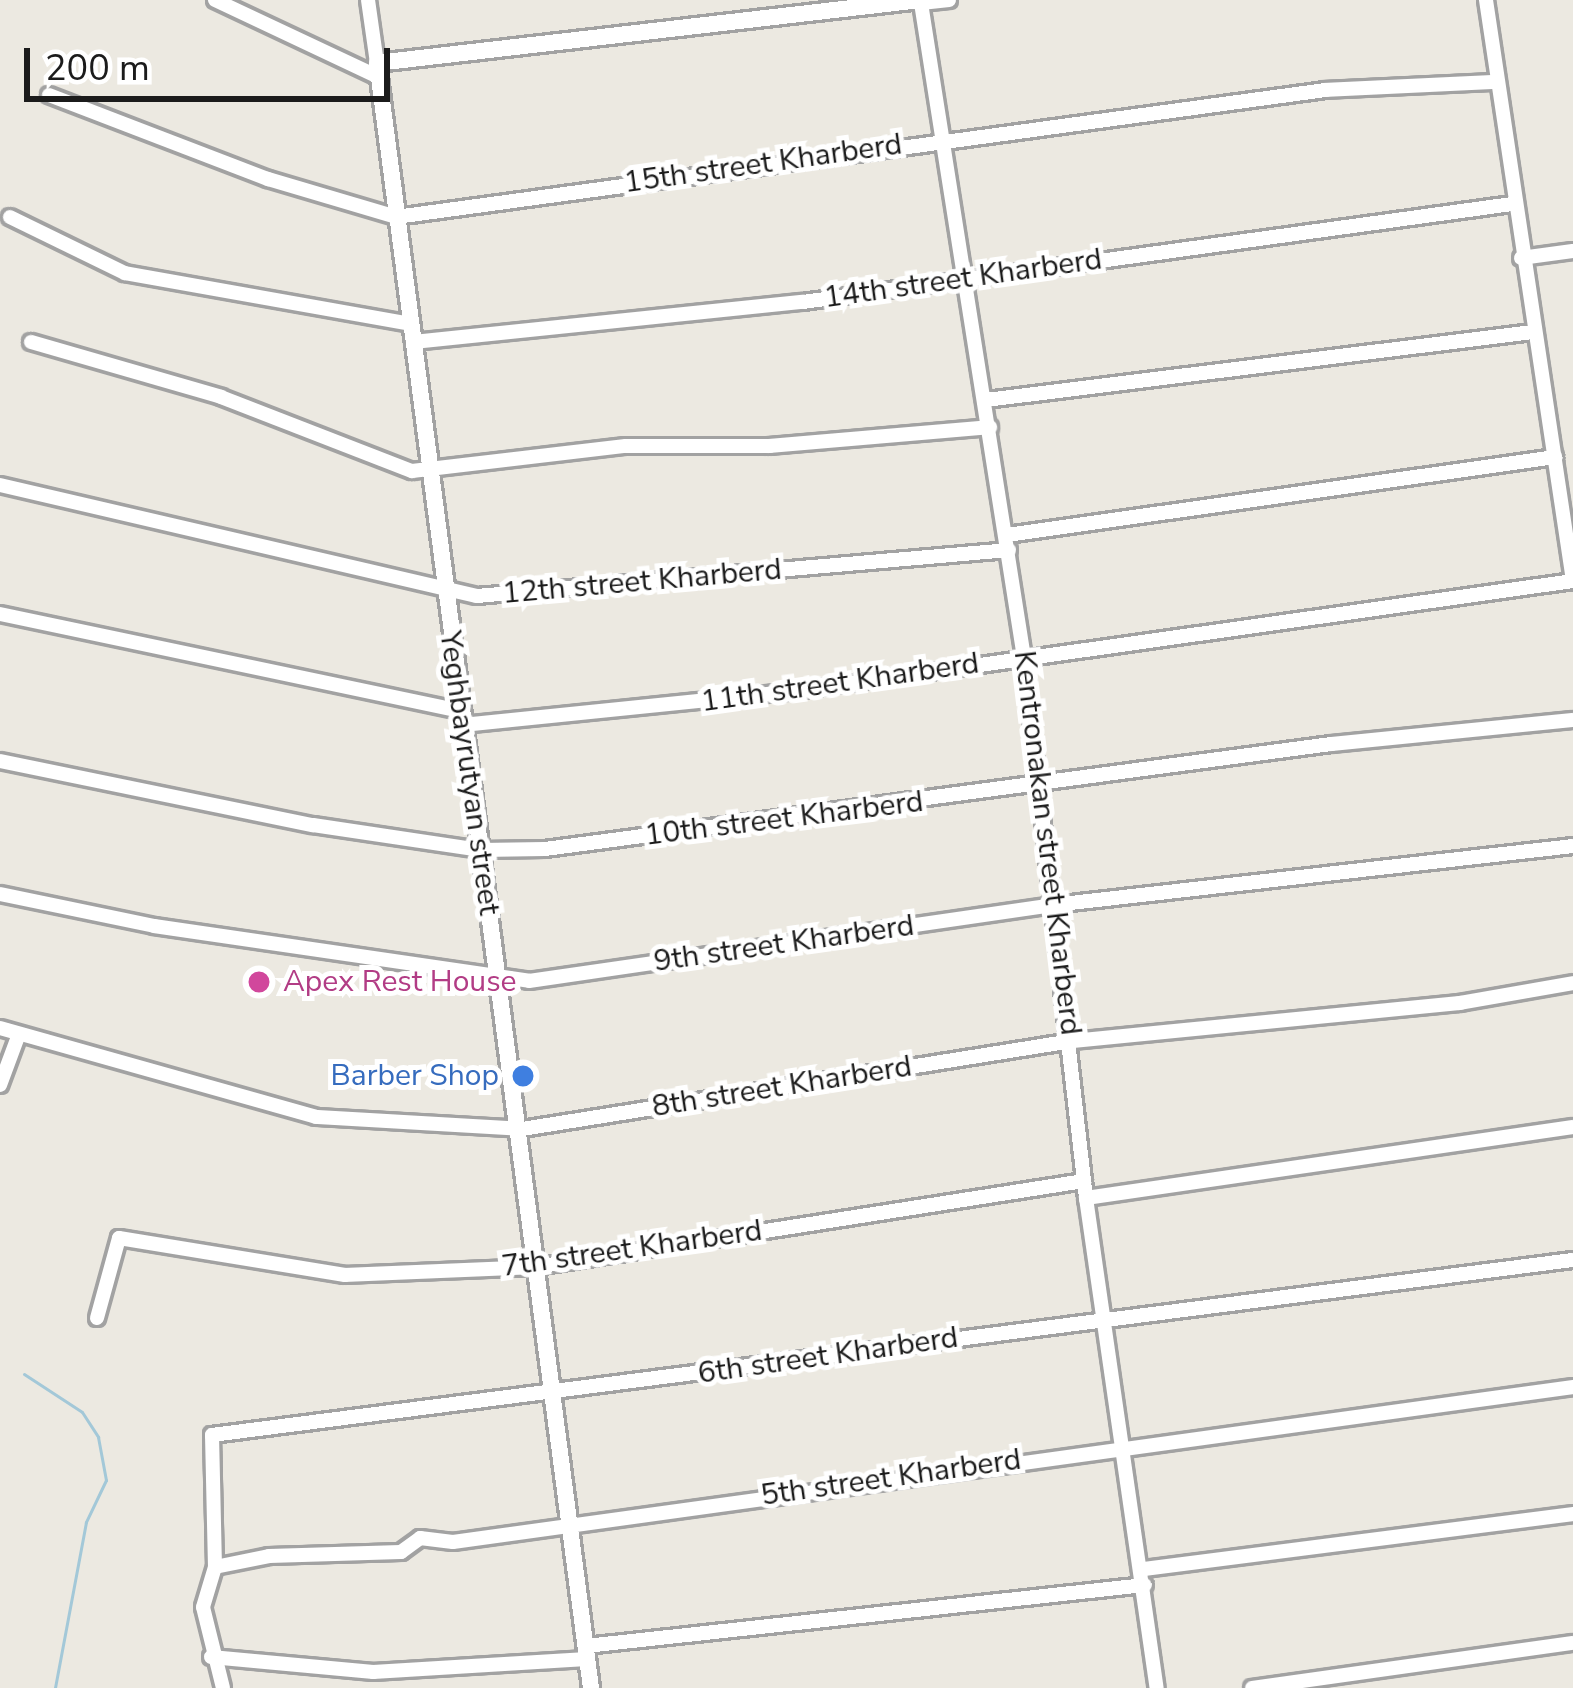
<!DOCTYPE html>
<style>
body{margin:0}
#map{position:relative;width:1573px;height:1688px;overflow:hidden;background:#ece9e1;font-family:"Nunito Sans",sans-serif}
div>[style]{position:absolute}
.stream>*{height:3px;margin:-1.5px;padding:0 1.5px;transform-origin:1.5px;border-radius:1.5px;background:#a3c8d8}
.roads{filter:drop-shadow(3px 0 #a2a2a2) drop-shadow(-3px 0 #a2a2a2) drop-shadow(0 3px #a2a2a2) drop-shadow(0 -3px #a2a2a2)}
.minor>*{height:14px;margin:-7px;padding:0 7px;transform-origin:7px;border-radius:7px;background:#fff}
.tertiary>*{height:16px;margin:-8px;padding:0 8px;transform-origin:8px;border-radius:8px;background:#fff}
.dots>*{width:33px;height:33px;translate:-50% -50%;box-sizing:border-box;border:6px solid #fff;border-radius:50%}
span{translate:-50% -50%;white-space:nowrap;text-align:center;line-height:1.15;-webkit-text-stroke:10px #fff;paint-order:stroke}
.street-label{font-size:30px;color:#1b1b1b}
.hotel-label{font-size:30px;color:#b23c85}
.left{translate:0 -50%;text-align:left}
.shop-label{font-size:30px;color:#366cbe}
.right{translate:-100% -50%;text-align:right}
.scale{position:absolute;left:24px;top:48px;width:366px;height:54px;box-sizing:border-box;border:6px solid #1b1b1b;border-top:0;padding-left:15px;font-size:36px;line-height:42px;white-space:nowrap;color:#1b1b1b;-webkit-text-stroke:9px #fff;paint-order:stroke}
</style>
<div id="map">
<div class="stream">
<div style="left:24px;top:1374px;width:69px;rotate:33.2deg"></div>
<div style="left:82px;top:1412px;width:30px;rotate:57deg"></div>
<div style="left:98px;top:1437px;width:44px;rotate:79.5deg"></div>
<div style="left:106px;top:1480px;width:47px;rotate:115.5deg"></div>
<div style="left:86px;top:1522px;width:169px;rotate:100.6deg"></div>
</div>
<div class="roads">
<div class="minor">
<div style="left:215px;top:0;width:181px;rotate:25.2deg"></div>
<div style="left:368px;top:0;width:64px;rotate:81.9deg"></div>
<div style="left:949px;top:0;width:28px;rotate:174deg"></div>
<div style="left:921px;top:3px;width:663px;rotate:81.06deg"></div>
<div style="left:1024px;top:658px;width:544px;rotate:83.45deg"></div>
<div style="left:1086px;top:1198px;width:495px;rotate:81.8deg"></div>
<div style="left:1486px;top:0;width:587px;rotate:81.48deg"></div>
<div style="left:49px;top:95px;width:235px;rotate:21deg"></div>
<div style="left:268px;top:179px;width:134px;rotate:16.5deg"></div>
<div style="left:396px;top:217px;width:938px;rotate:-7.78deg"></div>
<div style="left:1325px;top:90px;width:171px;rotate:-2.7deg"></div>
<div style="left:10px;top:217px;width:128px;rotate:26deg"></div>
<div style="left:125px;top:273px;width:290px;rotate:10.1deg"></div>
<div style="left:1521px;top:258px;width:52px;rotate:-7.7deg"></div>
<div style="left:31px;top:342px;width:198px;rotate:16.1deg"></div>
<div style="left:221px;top:397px;width:205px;rotate:21.2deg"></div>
<div style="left:412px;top:471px;width:215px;rotate:-6.7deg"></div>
<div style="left:626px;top:446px;width:144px"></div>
<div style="left:770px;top:446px;width:221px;rotate:-4.9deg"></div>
<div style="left:413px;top:342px;width:392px;rotate:-5.9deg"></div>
<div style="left:803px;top:302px;width:716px;rotate:-7.87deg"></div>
<div style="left:986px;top:400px;width:551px;rotate:-7.09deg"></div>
<div style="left:0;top:485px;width:490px;rotate:13.1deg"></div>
<div style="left:477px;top:596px;width:534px;rotate:-4.94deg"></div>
<div style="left:1007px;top:535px;width:554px;rotate:-8.1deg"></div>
<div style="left:0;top:614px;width:470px;rotate:11.9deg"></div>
<div style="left:462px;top:725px;width:329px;rotate:-5.8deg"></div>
<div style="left:789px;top:692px;width:792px;rotate:-8.06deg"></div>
<div style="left:0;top:761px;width:319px;rotate:11.6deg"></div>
<div style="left:313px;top:825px;width:170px;rotate:8.5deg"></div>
<div style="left:481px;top:850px;width:64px;rotate:-0.9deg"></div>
<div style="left:545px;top:849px;width:793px;rotate:-7.61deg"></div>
<div style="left:1331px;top:744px;width:243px;rotate:-5.7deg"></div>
<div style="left:0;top:894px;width:157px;rotate:11.7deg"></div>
<div style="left:154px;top:926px;width:379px;rotate:8.3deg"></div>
<div style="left:529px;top:981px;width:529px;rotate:-8.25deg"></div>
<div style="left:1053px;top:905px;width:523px;rotate:-6.47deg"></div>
<div style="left:0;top:1028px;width:328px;rotate:15.7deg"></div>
<div style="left:316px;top:1117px;width:206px;rotate:3.3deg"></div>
<div style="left:522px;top:1129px;width:557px;rotate:-9.09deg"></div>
<div style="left:1072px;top:1041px;width:390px;rotate:-5.6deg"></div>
<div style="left:1460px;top:1003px;width:115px;rotate:-10deg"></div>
<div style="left:0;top:1085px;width:54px;rotate:-69.6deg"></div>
<div style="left:1086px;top:1198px;width:492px;rotate:-8.3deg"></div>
<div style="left:97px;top:1318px;width:83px;rotate:-74.6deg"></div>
<div style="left:119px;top:1238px;width:229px;rotate:9.3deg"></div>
<div style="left:345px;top:1275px;width:191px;rotate:-2.4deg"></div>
<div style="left:536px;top:1267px;width:555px;rotate:-8.92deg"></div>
<div style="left:215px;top:1567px;width:55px;rotate:-11.5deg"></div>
<div style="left:269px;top:1556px;width:132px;rotate:-1.7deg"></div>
<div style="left:401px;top:1552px;width:24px;rotate:-36deg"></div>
<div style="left:420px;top:1538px;width:33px;rotate:7deg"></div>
<div style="left:453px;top:1542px;width:1131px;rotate:-7.88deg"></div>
<div style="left:1144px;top:1569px;width:433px;rotate:-7.3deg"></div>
<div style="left:586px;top:1646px;width:562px;rotate:-6.23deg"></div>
<div style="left:211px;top:1657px;width:163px;rotate:5.3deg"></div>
<div style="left:373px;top:1672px;width:214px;rotate:-3.5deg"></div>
<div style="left:223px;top:1688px;width:83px;rotate:-103.9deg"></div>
<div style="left:203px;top:1607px;width:42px;rotate:-73.3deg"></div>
<div style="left:215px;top:1567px;width:132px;rotate:-91.3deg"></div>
<div style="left:212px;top:1435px;width:1372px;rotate:-7.33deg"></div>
<div style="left:1252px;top:1688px;width:324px;rotate:-8deg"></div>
</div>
<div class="tertiary">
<div style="left:591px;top:1688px;width:1639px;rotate:-97.5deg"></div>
<div style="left:377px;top:63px;width:548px;rotate:-6.61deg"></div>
</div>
</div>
<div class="dots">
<div style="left:259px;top:982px;background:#d1479c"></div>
<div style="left:523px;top:1076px;background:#3f7fe0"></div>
</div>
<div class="street-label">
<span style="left:763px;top:164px;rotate:-8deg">15th street Kharberd</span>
<span style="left:963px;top:279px;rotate:-8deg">14th street Kharberd</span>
<span style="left:642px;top:582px;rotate:-5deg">12th street Kharberd</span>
<span style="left:840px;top:683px;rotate:-8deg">11th street Kharberd</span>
<span style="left:469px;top:773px;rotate:82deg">Yeghbayrutyan street</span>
<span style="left:784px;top:819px;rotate:-7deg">10th street Kharberd</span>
<span style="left:1047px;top:843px;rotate:83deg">Kentronakan street Kharberd</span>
<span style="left:784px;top:944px;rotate:-8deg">9th street Kharberd</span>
<span style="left:782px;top:1087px;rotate:-9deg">8th street Kharberd</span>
<span style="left:632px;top:1249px;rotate:-8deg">7th street Kharberd</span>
<span style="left:828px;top:1356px;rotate:-8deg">6th street Kharberd</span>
<span style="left:891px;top:1478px;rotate:-8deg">5th street Kharberd</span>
</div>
<div class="hotel-label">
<span class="left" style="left:283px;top:982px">Apex Rest House</span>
</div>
<div class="shop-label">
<span class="right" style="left:499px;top:1076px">Barber Shop</span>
</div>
<div class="scale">200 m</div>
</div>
